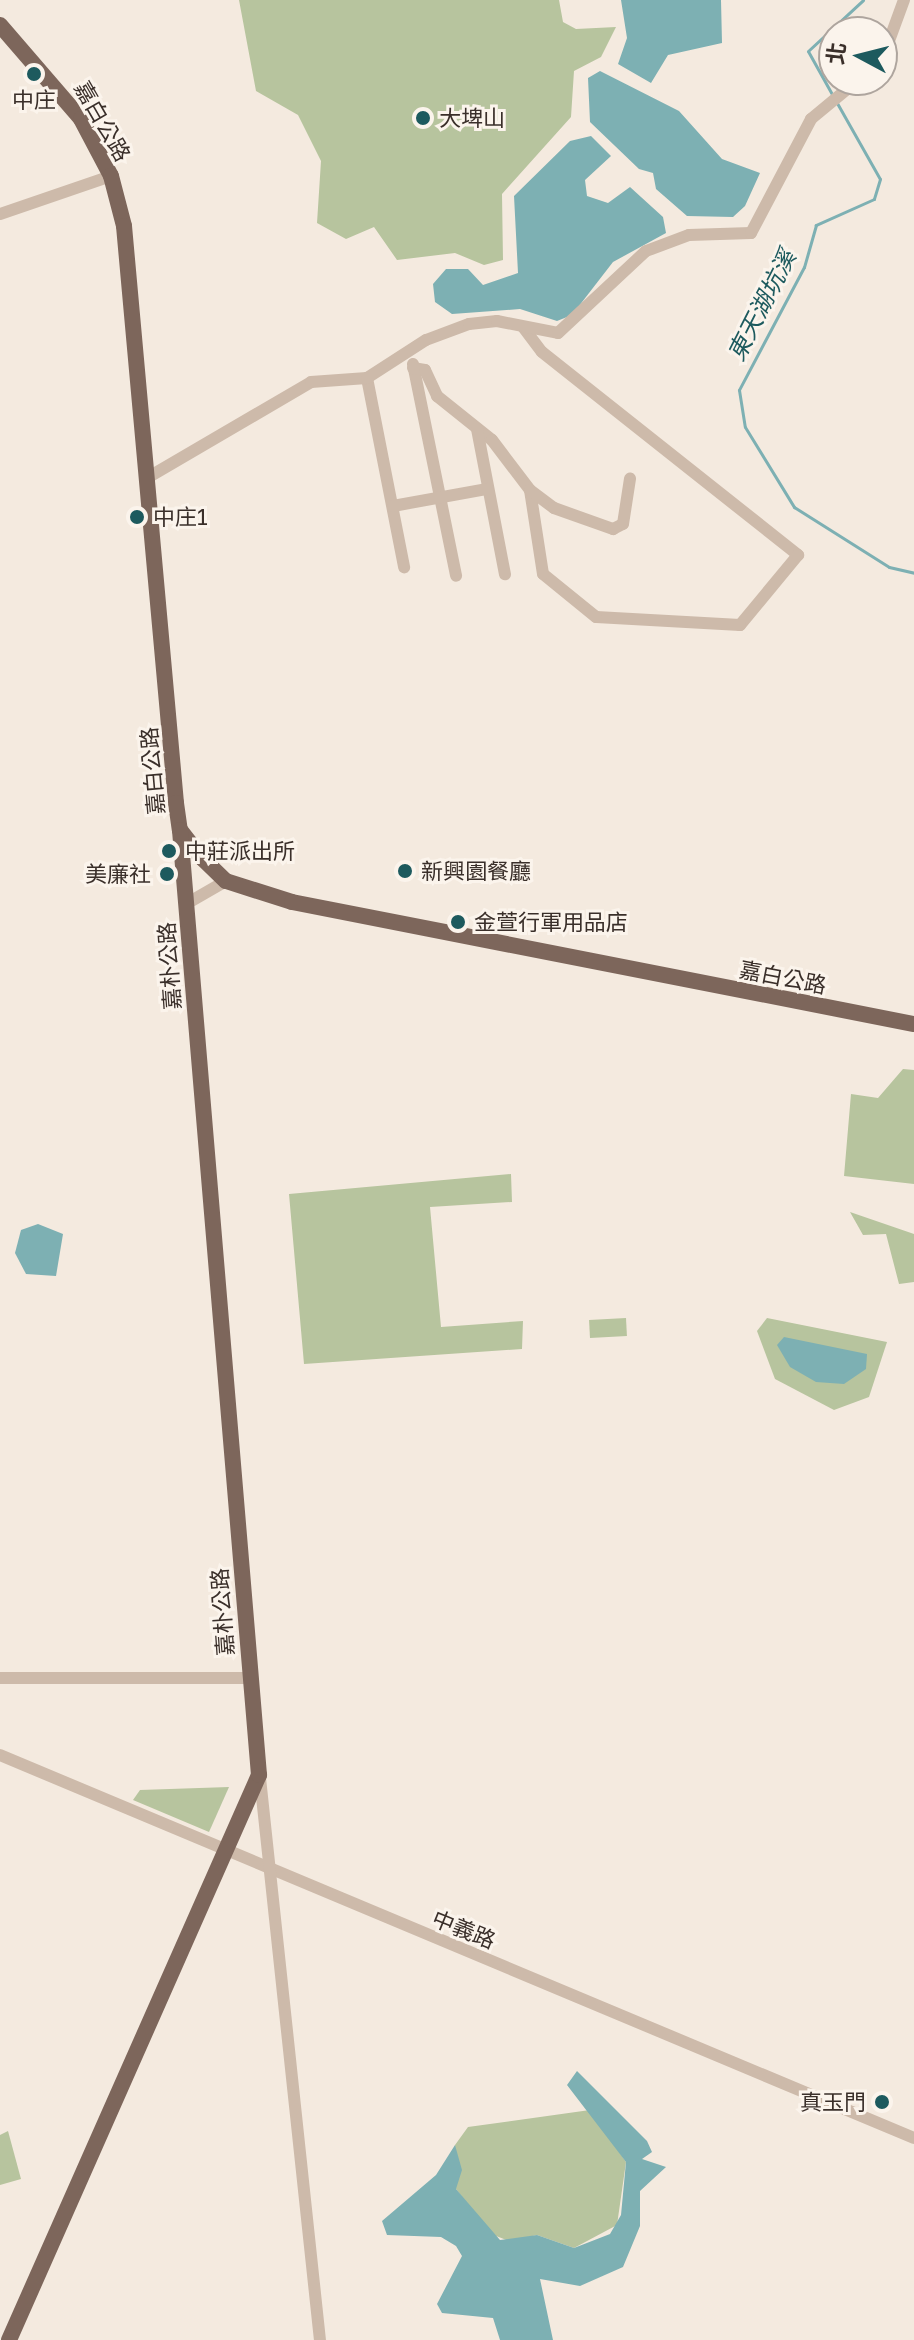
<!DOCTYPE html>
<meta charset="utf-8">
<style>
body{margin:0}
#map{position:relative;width:914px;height:2340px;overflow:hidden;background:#f4eadf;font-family:"Golos Text","Noto Sans TC",sans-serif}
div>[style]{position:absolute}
.green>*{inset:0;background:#b7c49e;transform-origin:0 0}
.water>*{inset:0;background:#7db0b3}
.stream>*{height:3px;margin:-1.5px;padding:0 1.5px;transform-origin:1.5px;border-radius:1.5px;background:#7db0b3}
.minor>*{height:12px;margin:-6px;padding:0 6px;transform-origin:6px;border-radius:6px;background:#cdbaaa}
.major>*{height:16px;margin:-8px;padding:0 8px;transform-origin:8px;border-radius:8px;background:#7d665b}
.dots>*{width:22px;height:22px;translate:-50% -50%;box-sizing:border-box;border:4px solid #fbf4ec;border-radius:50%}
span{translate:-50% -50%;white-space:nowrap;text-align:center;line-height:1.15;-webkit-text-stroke:6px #fbf4ec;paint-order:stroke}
.poi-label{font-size:22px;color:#3a2f2a}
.left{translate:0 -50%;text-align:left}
.right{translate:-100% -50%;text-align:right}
.street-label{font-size:22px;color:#3a2f2a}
.water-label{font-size:24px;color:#1d5a5e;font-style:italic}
.north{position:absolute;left:818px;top:16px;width:80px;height:80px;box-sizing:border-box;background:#fbf4ec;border:2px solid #aea59e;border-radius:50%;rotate:277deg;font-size:22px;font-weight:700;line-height:32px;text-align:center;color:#3a2f2a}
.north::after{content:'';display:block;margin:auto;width:28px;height:36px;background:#1d5a5e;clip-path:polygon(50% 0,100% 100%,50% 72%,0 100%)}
</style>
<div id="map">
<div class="green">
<div style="clip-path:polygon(239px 0,559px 0,563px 22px,576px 29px,616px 27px,601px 57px,574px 71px,571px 117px,502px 194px,503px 260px,484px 265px,455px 253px,397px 260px,374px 227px,346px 239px,317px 223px,321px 161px,298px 115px,256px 91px)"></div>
<div style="clip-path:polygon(903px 1069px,914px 1070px,914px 1184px,844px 1176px,851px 1094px,878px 1098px)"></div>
<div style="clip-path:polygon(511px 1174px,512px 1202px,430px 1207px,441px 1327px,523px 1321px,522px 1349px,304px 1364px,289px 1194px)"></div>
<div style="clip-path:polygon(850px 1212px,914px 1234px,914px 1282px,899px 1284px,886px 1234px,863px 1235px)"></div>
<div style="left:626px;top:1318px;width:18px;height:37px;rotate:87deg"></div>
<div style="clip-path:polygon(767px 1318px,887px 1342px,869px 1397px,834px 1410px,775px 1379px,757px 1331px)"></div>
<div style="clip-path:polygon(229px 1787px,209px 1832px,133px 1800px,140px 1790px)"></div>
<div style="clip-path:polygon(590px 2110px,626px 2162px,617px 2225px,574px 2248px,537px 2235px,509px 2241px,491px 2234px,456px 2189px,455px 2145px,468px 2127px)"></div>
<div style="clip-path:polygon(8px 2131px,21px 2179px,0 2185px,0 2135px)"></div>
</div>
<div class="water">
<div style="clip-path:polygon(621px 0,721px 0,722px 43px,668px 55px,651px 83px,618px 64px,627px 38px)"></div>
<div style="clip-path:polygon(600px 71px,679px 111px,722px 159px,760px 173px,745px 206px,733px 217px,687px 216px,656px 189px,653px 173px,639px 169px,590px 122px,588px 78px)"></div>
<div style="clip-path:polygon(591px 136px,611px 156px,585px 180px,587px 196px,608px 203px,630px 187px,663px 217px,666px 233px,613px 262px,572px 315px,557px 321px,520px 309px,452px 314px,435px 302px,433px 284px,446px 269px,468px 269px,483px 285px,518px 273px,514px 196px,570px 141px)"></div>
<div style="clip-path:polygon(38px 1224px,63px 1234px,56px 1276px,26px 1274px,15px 1253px,21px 1230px)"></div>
<div style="clip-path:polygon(784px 1337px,867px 1354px,866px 1369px,844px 1384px,816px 1382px,790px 1367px,777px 1345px)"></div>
<div style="clip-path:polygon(577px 2071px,647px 2141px,652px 2152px,642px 2159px,666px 2167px,640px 2191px,640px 2226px,623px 2267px,580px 2286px,540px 2279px,553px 2340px,500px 2340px,493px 2318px,442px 2313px,437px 2304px,462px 2256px,456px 2246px,441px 2237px,387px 2235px,382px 2221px,436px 2175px,455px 2145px,462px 2170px,456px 2189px,500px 2240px,537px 2235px,574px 2248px,610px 2234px,621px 2215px,626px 2162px,567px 2085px)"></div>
</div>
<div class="stream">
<div style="left:833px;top:96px;width:51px;rotate:-119.1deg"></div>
<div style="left:808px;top:51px;width:75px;rotate:-42.8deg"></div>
<div style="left:837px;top:103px;width:87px;rotate:60.5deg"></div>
<div style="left:880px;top:179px;width:21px;rotate:107deg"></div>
<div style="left:874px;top:199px;width:64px;rotate:155.9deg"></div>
<div style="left:816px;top:225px;width:44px;rotate:105.9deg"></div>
<div style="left:804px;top:267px;width:139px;rotate:117.9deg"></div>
<div style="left:739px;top:390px;width:37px;rotate:81deg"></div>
<div style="left:745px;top:427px;width:94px;rotate:58.5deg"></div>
<div style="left:794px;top:507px;width:112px;rotate:32.3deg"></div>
<div style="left:889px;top:567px;width:26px;rotate:13deg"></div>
</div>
<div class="minor">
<div style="left:882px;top:60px;width:64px;rotate:-69.9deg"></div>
<div style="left:0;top:214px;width:117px;rotate:-18.9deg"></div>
<div style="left:523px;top:327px;width:31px;rotate:53deg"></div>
<div style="left:542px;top:352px;width:327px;rotate:38.4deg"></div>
<div style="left:798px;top:555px;width:91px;rotate:129.6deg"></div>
<div style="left:740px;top:625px;width:144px;rotate:-176.8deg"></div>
<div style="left:596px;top:617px;width:68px;rotate:-140.9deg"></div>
<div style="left:543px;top:574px;width:85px;rotate:-98.8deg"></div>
<div style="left:413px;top:364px;width:216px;rotate:78.5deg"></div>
<div style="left:413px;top:368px;width:12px;rotate:9deg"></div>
<div style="left:425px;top:370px;width:29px;rotate:65deg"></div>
<div style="left:437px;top:396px;width:70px;rotate:38.7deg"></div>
<div style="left:492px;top:440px;width:63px;rotate:52.8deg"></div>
<div style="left:530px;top:490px;width:30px;rotate:37deg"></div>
<div style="left:554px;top:508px;width:63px;rotate:19.6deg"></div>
<div style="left:613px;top:529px;width:11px;rotate:-27deg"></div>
<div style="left:623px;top:524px;width:46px;rotate:-81.2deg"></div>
<div style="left:367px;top:378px;width:193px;rotate:78.9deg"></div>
<div style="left:477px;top:429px;width:148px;rotate:79.1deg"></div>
<div style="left:147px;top:478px;width:190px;rotate:-30.3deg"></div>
<div style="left:311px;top:382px;width:56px;rotate:-4.1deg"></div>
<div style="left:367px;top:378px;width:70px;rotate:-32.8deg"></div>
<div style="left:426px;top:340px;width:46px;rotate:-20.4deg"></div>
<div style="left:469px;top:324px;width:28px;rotate:-6deg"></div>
<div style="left:497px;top:321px;width:62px;rotate:11.1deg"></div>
<div style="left:558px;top:333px;width:120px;rotate:-43deg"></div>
<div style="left:646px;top:251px;width:46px;rotate:-20.4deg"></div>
<div style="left:689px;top:235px;width:62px;rotate:-1.8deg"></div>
<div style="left:751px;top:233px;width:129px;rotate:-62.2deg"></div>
<div style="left:811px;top:119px;width:61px;rotate:-39.7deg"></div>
<div style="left:393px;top:506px;width:96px;rotate:-10.3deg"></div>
<div style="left:186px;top:904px;width:46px;rotate:-29.9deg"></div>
<div style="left:0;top:1678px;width:249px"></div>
<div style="left:0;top:1755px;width:991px;rotate:22.74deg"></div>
<div style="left:260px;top:1778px;width:565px;rotate:83.91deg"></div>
</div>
<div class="major">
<div style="left:0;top:25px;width:124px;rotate:49.2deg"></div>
<div style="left:81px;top:119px;width:64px;rotate:62.2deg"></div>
<div style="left:111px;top:176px;width:52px;rotate:75.4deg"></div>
<div style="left:124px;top:226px;width:579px;rotate:84.85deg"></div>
<div style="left:176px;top:803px;width:27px;rotate:82deg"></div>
<div style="left:180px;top:830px;width:36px;rotate:52deg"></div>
<div style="left:202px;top:858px;width:33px;rotate:44deg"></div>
<div style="left:226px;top:881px;width:69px;rotate:17.7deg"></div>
<div style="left:292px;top:902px;width:634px;rotate:11.1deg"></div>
<div style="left:9px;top:2340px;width:618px;rotate:-66.13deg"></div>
<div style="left:259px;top:1775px;width:948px;rotate:-94.78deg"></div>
</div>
<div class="dots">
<div style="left:34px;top:74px;background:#1d5a5e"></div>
<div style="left:423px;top:118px;background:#1d5a5e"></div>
<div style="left:137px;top:517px;background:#1d5a5e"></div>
<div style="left:169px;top:851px;background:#1d5a5e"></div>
<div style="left:405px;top:871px;background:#1d5a5e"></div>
<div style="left:167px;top:874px;background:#1d5a5e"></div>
<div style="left:458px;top:922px;background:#1d5a5e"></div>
<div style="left:882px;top:2102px;background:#1d5a5e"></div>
</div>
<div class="poi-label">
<span style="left:34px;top:100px">中庄</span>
<span class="left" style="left:439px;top:118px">大埤山</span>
<span class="left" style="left:153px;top:517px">中庄1</span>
<span class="left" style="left:185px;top:851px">中莊派出所</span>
<span class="left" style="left:421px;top:871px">新興園餐廳</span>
<span class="right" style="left:151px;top:874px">美廉社</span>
<span class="left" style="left:474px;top:922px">金萱行軍用品店</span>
<span class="right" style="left:866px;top:2102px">真玉門</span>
</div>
<div class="street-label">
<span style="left:103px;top:121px;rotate:60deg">嘉白公路</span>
<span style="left:152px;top:771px;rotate:-95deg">嘉白公路</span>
<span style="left:169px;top:966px;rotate:-94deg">嘉朴公路</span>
<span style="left:783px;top:977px;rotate:11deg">嘉白公路</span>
<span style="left:222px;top:1612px;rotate:-94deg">嘉朴公路</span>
<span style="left:464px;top:1929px;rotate:22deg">中義路</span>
</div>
<div class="water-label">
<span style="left:761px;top:305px;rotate:-63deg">東天湖坑溪</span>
</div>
<div class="north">北</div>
</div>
